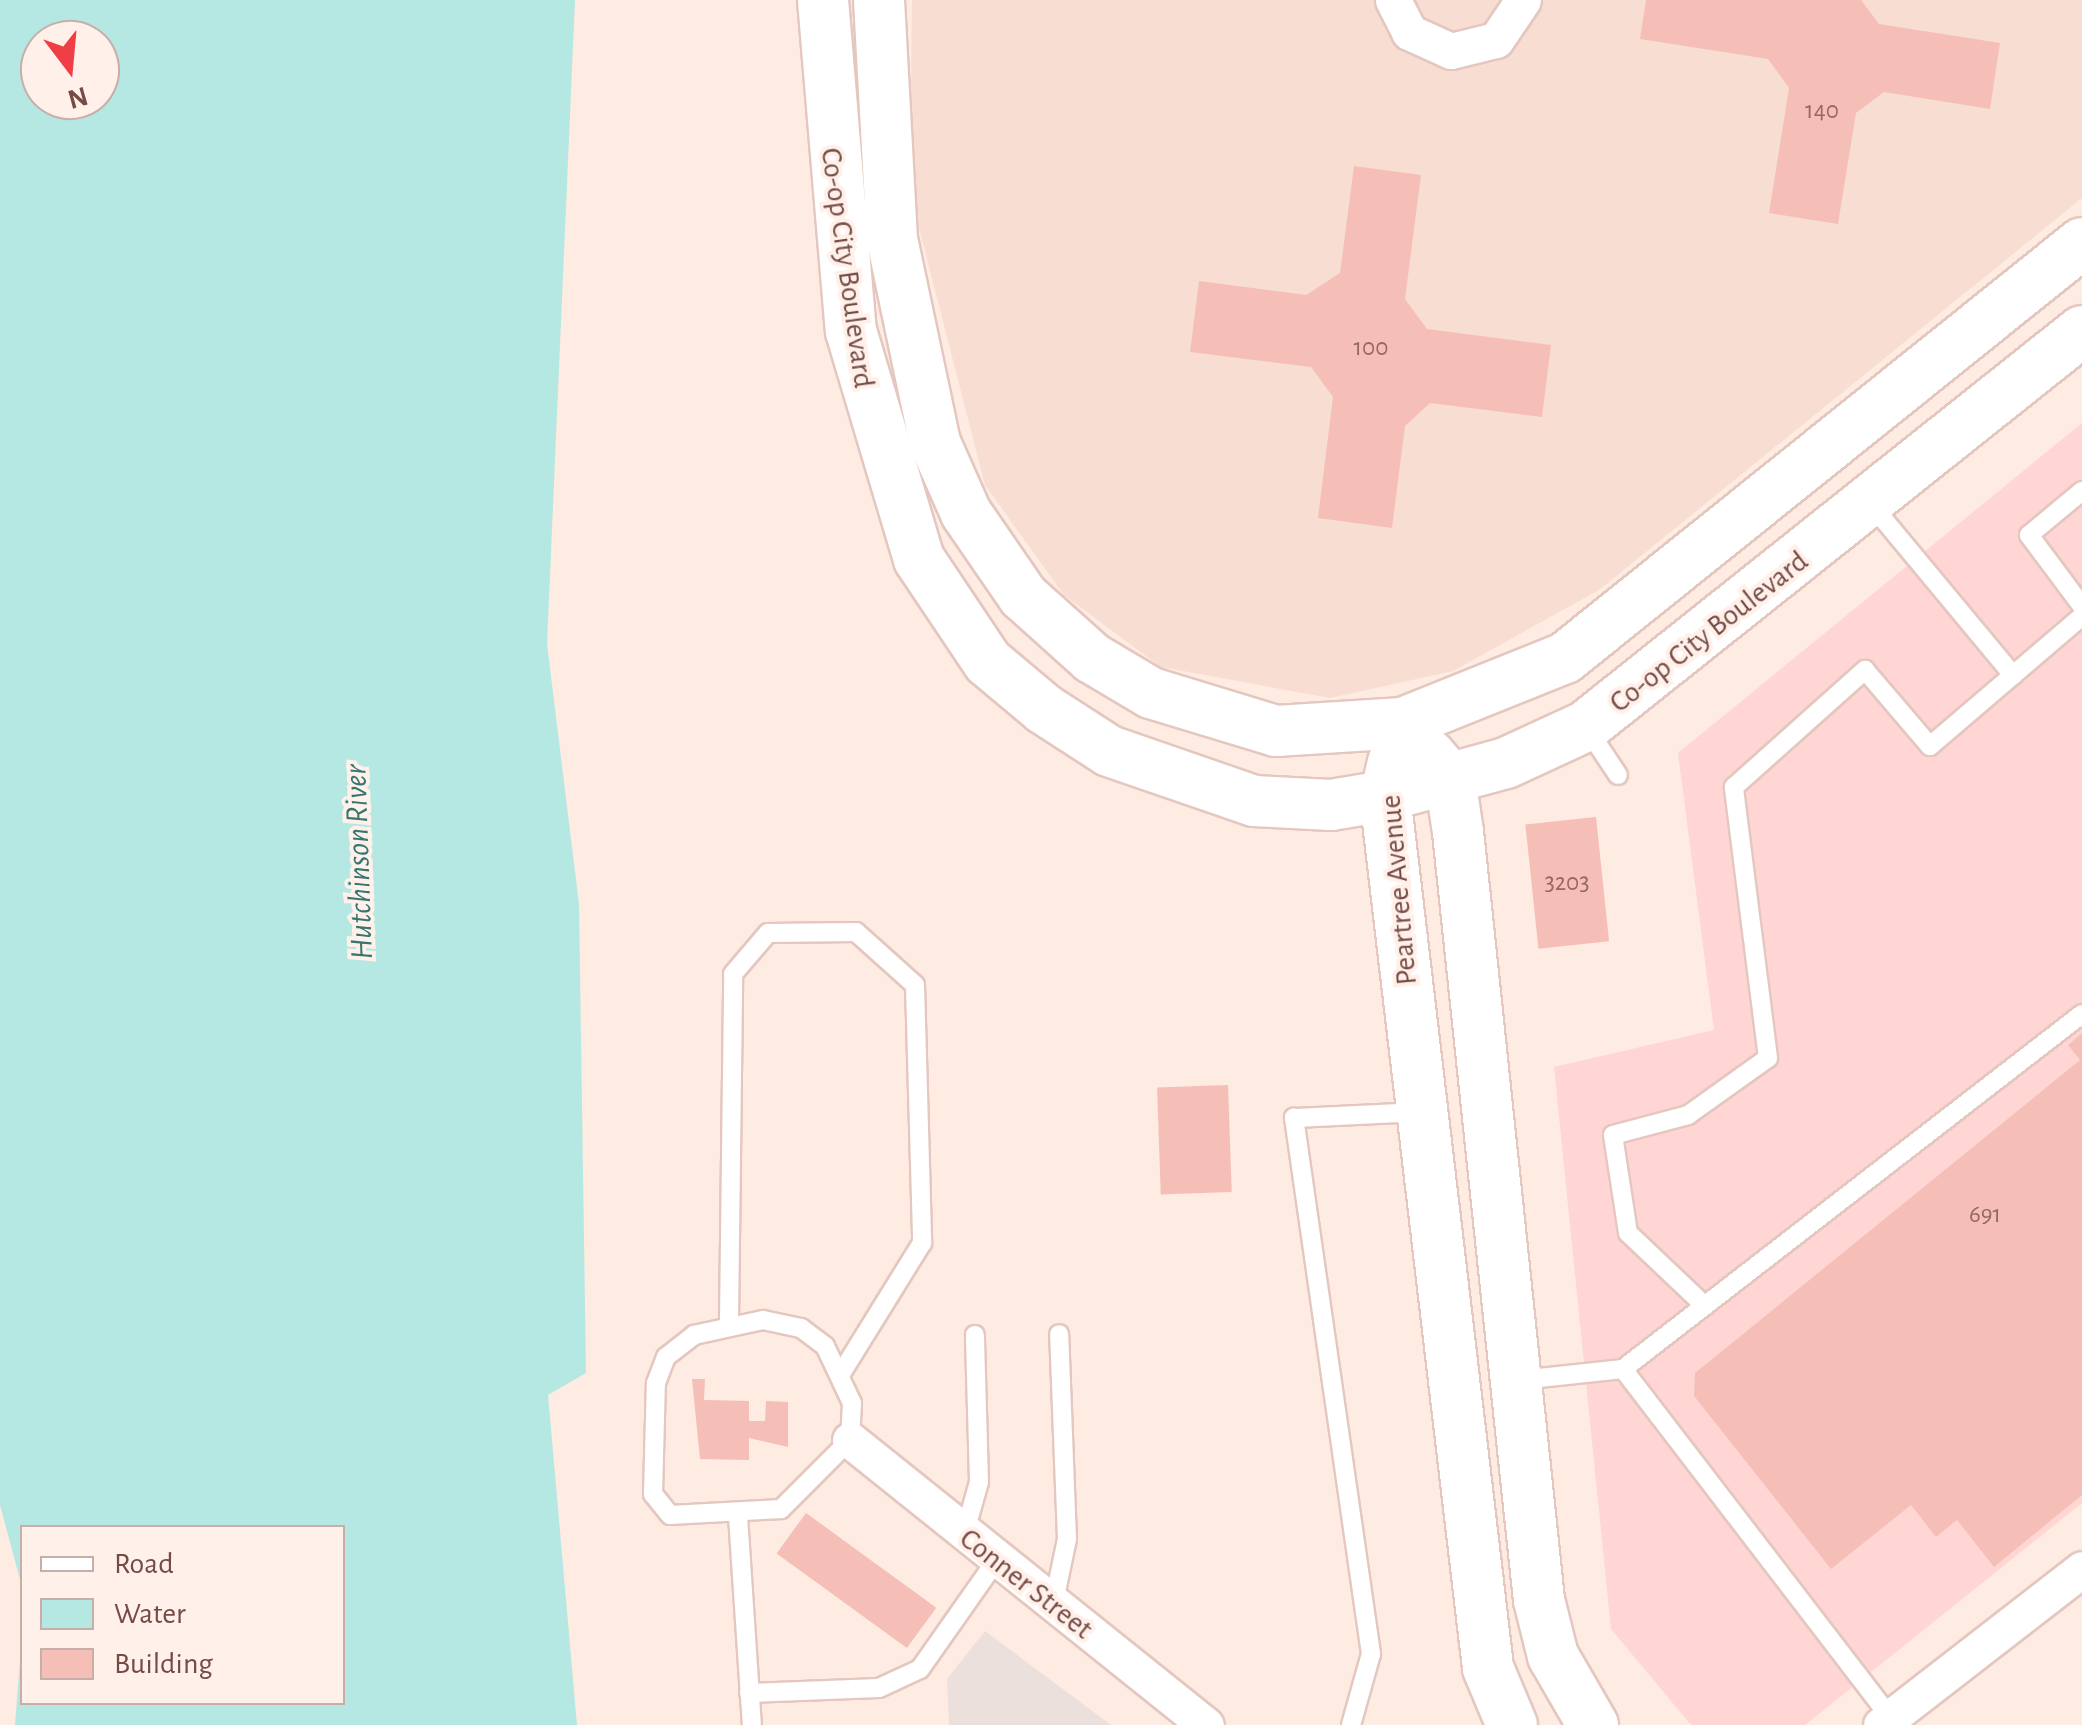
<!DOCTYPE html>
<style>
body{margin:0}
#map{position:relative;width:2082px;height:1725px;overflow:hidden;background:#feebe1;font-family:"Alegreya Sans",sans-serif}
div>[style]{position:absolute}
.residential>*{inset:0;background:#f8ddd2}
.commercial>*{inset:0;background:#ffd6d4}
.industrial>*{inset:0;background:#ece0dd}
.water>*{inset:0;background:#b5e8e2}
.building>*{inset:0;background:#f5bfb7;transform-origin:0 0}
.roads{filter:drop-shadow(2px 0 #e4c7bf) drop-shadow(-2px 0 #e4c7bf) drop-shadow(0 2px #e4c7bf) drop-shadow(0 -2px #e4c7bf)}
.service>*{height:18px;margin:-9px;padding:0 9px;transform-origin:9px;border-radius:9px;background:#fff}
.minor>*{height:35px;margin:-17.5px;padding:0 17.5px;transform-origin:17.5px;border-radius:17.5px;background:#fff}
.secondary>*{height:50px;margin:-25px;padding:0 25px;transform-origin:25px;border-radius:25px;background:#fff}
span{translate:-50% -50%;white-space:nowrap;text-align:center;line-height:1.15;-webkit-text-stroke:8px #fff0e9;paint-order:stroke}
.number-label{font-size:25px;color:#966862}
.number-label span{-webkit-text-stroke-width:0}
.street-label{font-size:30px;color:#764b46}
.water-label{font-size:32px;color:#377670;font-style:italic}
.legend{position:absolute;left:20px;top:1525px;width:325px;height:180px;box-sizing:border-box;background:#fff0e9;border:2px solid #c8aea8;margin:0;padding:12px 18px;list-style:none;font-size:30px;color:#764b46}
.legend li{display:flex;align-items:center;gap:20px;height:50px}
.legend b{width:50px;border:2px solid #c8aea8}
.north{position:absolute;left:20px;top:20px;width:100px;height:100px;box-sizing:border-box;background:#fff0e9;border:2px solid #c8aea8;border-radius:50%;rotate:164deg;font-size:28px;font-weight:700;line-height:40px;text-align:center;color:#764b46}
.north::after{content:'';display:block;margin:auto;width:35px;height:45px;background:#ef3e45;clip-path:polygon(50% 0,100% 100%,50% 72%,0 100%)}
</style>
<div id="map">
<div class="residential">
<div style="clip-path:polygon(912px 0,2082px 0,2082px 198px,1599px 590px,1453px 671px,1330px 698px,1161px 667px,1064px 595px,985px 485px,910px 193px)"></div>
</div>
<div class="commercial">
<div style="clip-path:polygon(2082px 423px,2082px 1503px,1805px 1725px,1691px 1725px,1611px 1629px,1554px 1067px,1714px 1030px,1678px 753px)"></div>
</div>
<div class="industrial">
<div style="clip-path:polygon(985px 1631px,1111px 1725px,949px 1725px,947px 1679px)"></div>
</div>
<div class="water">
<div style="clip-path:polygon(evenodd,0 0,575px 0,547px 644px,579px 904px,586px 1373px,548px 1395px,577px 1725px,15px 1725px,22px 1635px,22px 1702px,342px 1702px,342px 1528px,22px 1528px,22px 1587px,0 1505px,0 0,40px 40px,100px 40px,100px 100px,40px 100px,40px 40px)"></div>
</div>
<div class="building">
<div style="clip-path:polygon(1646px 0,1861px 0,1879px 24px,2000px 43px,1990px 109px,1884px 92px,1856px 113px,1838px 224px,1769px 213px,1789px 88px,1768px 59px,1640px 39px)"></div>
<div style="clip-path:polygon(1354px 166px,1421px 175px,1405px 299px,1427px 329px,1551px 345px,1542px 417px,1430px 403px,1405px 426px,1392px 528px,1318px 518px,1333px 397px,1311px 367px,1190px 352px,1199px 281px,1306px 295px,1340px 273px)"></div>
<div style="left:1596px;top:817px;width:125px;height:71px;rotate:84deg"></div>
<div style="clip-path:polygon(2082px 1033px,2082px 1495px,1994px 1567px,1957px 1520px,1936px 1537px,1911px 1505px,1831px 1569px,1694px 1396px,1695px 1373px,2080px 1060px,2068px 1045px)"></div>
<div style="left:1228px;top:1085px;width:107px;height:71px;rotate:88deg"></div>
<div style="clip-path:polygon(692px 1379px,705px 1379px,704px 1400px,749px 1401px,749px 1421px,765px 1421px,766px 1401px,788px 1402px,788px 1447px,749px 1438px,749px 1460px,700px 1459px)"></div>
<div style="left:806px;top:1513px;width:161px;height:50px;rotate:36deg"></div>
</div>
<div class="roads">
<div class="service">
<div style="left:2082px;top:491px;width:69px;rotate:140.3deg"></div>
<div style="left:2029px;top:535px;width:89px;rotate:53.3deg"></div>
<div style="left:1870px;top:503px;width:224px;rotate:50.3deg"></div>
<div style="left:1588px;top:730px;width:54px;rotate:56.3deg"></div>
<div style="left:1705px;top:1306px;width:106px;rotate:-136.5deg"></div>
<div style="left:1628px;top:1233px;width:99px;rotate:-98.7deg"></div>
<div style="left:1613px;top:1135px;width:78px;rotate:-14.9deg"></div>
<div style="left:1688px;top:1115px;width:98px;rotate:-35.5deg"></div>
<div style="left:1768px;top:1058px;width:273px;rotate:-97.2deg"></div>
<div style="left:1734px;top:787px;width:176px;rotate:-41.8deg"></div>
<div style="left:1865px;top:670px;width:100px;rotate:49.5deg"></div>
<div style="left:1930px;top:746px;width:200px;rotate:-40.5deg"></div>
<div style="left:763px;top:1320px;width:39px;rotate:12deg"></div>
<div style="left:801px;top:1328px;width:30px;rotate:37deg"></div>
<div style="left:825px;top:1346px;width:63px;rotate:64.7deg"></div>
<div style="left:852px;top:1403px;width:37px;rotate:93deg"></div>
<div style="left:850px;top:1440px;width:98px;rotate:135deg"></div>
<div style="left:781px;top:1509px;width:111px;rotate:176.9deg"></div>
<div style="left:670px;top:1515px;width:27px;rotate:-129deg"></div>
<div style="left:653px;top:1494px;width:111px;rotate:-88.5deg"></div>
<div style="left:656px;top:1383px;width:28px;rotate:-69deg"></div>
<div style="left:666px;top:1357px;width:36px;rotate:-38deg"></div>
<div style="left:694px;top:1335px;width:71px;rotate:-12.3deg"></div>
<div style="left:729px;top:1321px;width:347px;rotate:-89.3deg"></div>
<div style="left:733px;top:974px;width:54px;rotate:-49.5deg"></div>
<div style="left:768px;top:933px;width:88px;rotate:-0.7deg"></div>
<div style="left:856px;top:932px;width:79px;rotate:41.9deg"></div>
<div style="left:915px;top:985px;width:258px;rotate:88.4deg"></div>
<div style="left:922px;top:1243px;width:152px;rotate:121.8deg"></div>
<div style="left:1623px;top:1369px;width:439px;rotate:52.5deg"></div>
<div style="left:1520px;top:1380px;width:104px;rotate:-6.1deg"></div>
<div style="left:1623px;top:1369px;width:580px;rotate:-37.72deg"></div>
<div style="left:738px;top:1516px;width:209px;rotate:86.2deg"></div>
<div style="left:964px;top:1535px;width:55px;rotate:-74.2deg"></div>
<div style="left:979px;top:1482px;width:147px;rotate:-91.6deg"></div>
<div style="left:1053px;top:1606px;width:68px;rotate:-78.2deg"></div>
<div style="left:1067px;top:1539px;width:205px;rotate:-92.2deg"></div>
<div style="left:749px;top:1693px;width:130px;rotate:-2.2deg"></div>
<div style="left:879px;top:1688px;width:45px;rotate:-24.9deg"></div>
<div style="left:920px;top:1669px;width:132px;rotate:-54.9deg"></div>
<div style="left:1351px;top:1725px;width:74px;rotate:-74.3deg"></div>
<div style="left:1371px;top:1654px;width:542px;rotate:-98.17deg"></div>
<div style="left:1294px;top:1118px;width:127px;rotate:-2.7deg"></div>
</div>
<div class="minor">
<div style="left:1393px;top:0;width:36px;rotate:63deg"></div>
<div style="left:1409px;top:32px;width:46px;rotate:24.3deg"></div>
<div style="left:1451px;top:51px;width:46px;rotate:-13.7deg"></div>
<div style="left:1496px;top:40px;width:48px;rotate:-56deg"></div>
<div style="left:850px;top:1440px;width:456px;rotate:38.7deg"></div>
<div style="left:1881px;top:1725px;width:254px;rotate:-37.8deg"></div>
</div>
<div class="secondary">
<div style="left:823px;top:0;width:332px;rotate:85.2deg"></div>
<div style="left:851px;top:331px;width:238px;rotate:73.4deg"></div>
<div style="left:919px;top:559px;width:124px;rotate:56.2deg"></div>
<div style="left:988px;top:662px;width:73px;rotate:40deg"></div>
<div style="left:1044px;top:709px;width:77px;rotate:32.9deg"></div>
<div style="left:1109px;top:751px;width:153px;rotate:19deg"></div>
<div style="left:1254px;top:801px;width:77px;rotate:3deg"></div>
<div style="left:1331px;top:805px;width:55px;rotate:-9.5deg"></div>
<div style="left:1385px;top:796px;width:125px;rotate:-15.3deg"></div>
<div style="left:1506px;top:763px;width:88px;rotate:-24.8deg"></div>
<div style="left:1586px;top:726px;width:634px;rotate:-38.53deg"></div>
<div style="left:879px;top:0;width:239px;rotate:86.9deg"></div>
<div style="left:892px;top:239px;width:208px;rotate:78.1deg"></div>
<div style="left:935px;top:443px;width:77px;rotate:66.1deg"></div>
<div style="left:966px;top:513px;width:101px;rotate:55.5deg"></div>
<div style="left:1023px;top:596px;width:93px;rotate:41.9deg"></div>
<div style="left:1092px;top:658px;width:69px;rotate:30.7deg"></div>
<div style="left:1151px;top:693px;width:131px;rotate:16.9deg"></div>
<div style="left:1276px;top:731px;width:127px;rotate:-3.6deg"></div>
<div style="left:1403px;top:723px;width:175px;rotate:-21.9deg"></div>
<div style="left:1565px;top:658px;width:663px;rotate:-38.75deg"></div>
<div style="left:1430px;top:755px;width:31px;rotate:50deg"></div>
<div style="left:1450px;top:779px;width:54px;rotate:81.4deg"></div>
<div style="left:1458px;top:832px;width:772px;rotate:83.98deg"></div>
<div style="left:1539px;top:1600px;width:58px;rotate:76deg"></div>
<div style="left:1553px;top:1656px;width:80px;rotate:59.9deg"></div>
<div style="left:1393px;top:762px;width:35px;rotate:103deg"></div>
<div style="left:1385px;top:796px;width:878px;rotate:83.26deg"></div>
<div style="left:1488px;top:1668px;width:62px;rotate:67.2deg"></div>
</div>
</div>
<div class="number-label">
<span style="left:1822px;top:111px">140</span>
<span style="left:1371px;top:348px">100</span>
<span style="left:1567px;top:883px">3203</span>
<span style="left:1985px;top:1215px">691</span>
</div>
<div class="street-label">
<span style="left:847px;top:268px;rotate:82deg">Co-op City Boulevard</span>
<span style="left:1709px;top:632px;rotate:-38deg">Co-op City Boulevard</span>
<span style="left:1399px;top:890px;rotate:-95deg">Peartree Avenue</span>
<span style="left:1026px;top:1584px;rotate:38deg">Conner Street</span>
</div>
<div class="water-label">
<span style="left:359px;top:862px;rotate:-92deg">Hutchinson River</span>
</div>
<ul class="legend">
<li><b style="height:12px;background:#fff"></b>Road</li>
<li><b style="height:28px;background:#b5e8e2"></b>Water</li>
<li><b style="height:28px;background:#f5bfb7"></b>Building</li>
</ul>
<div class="north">N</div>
</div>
